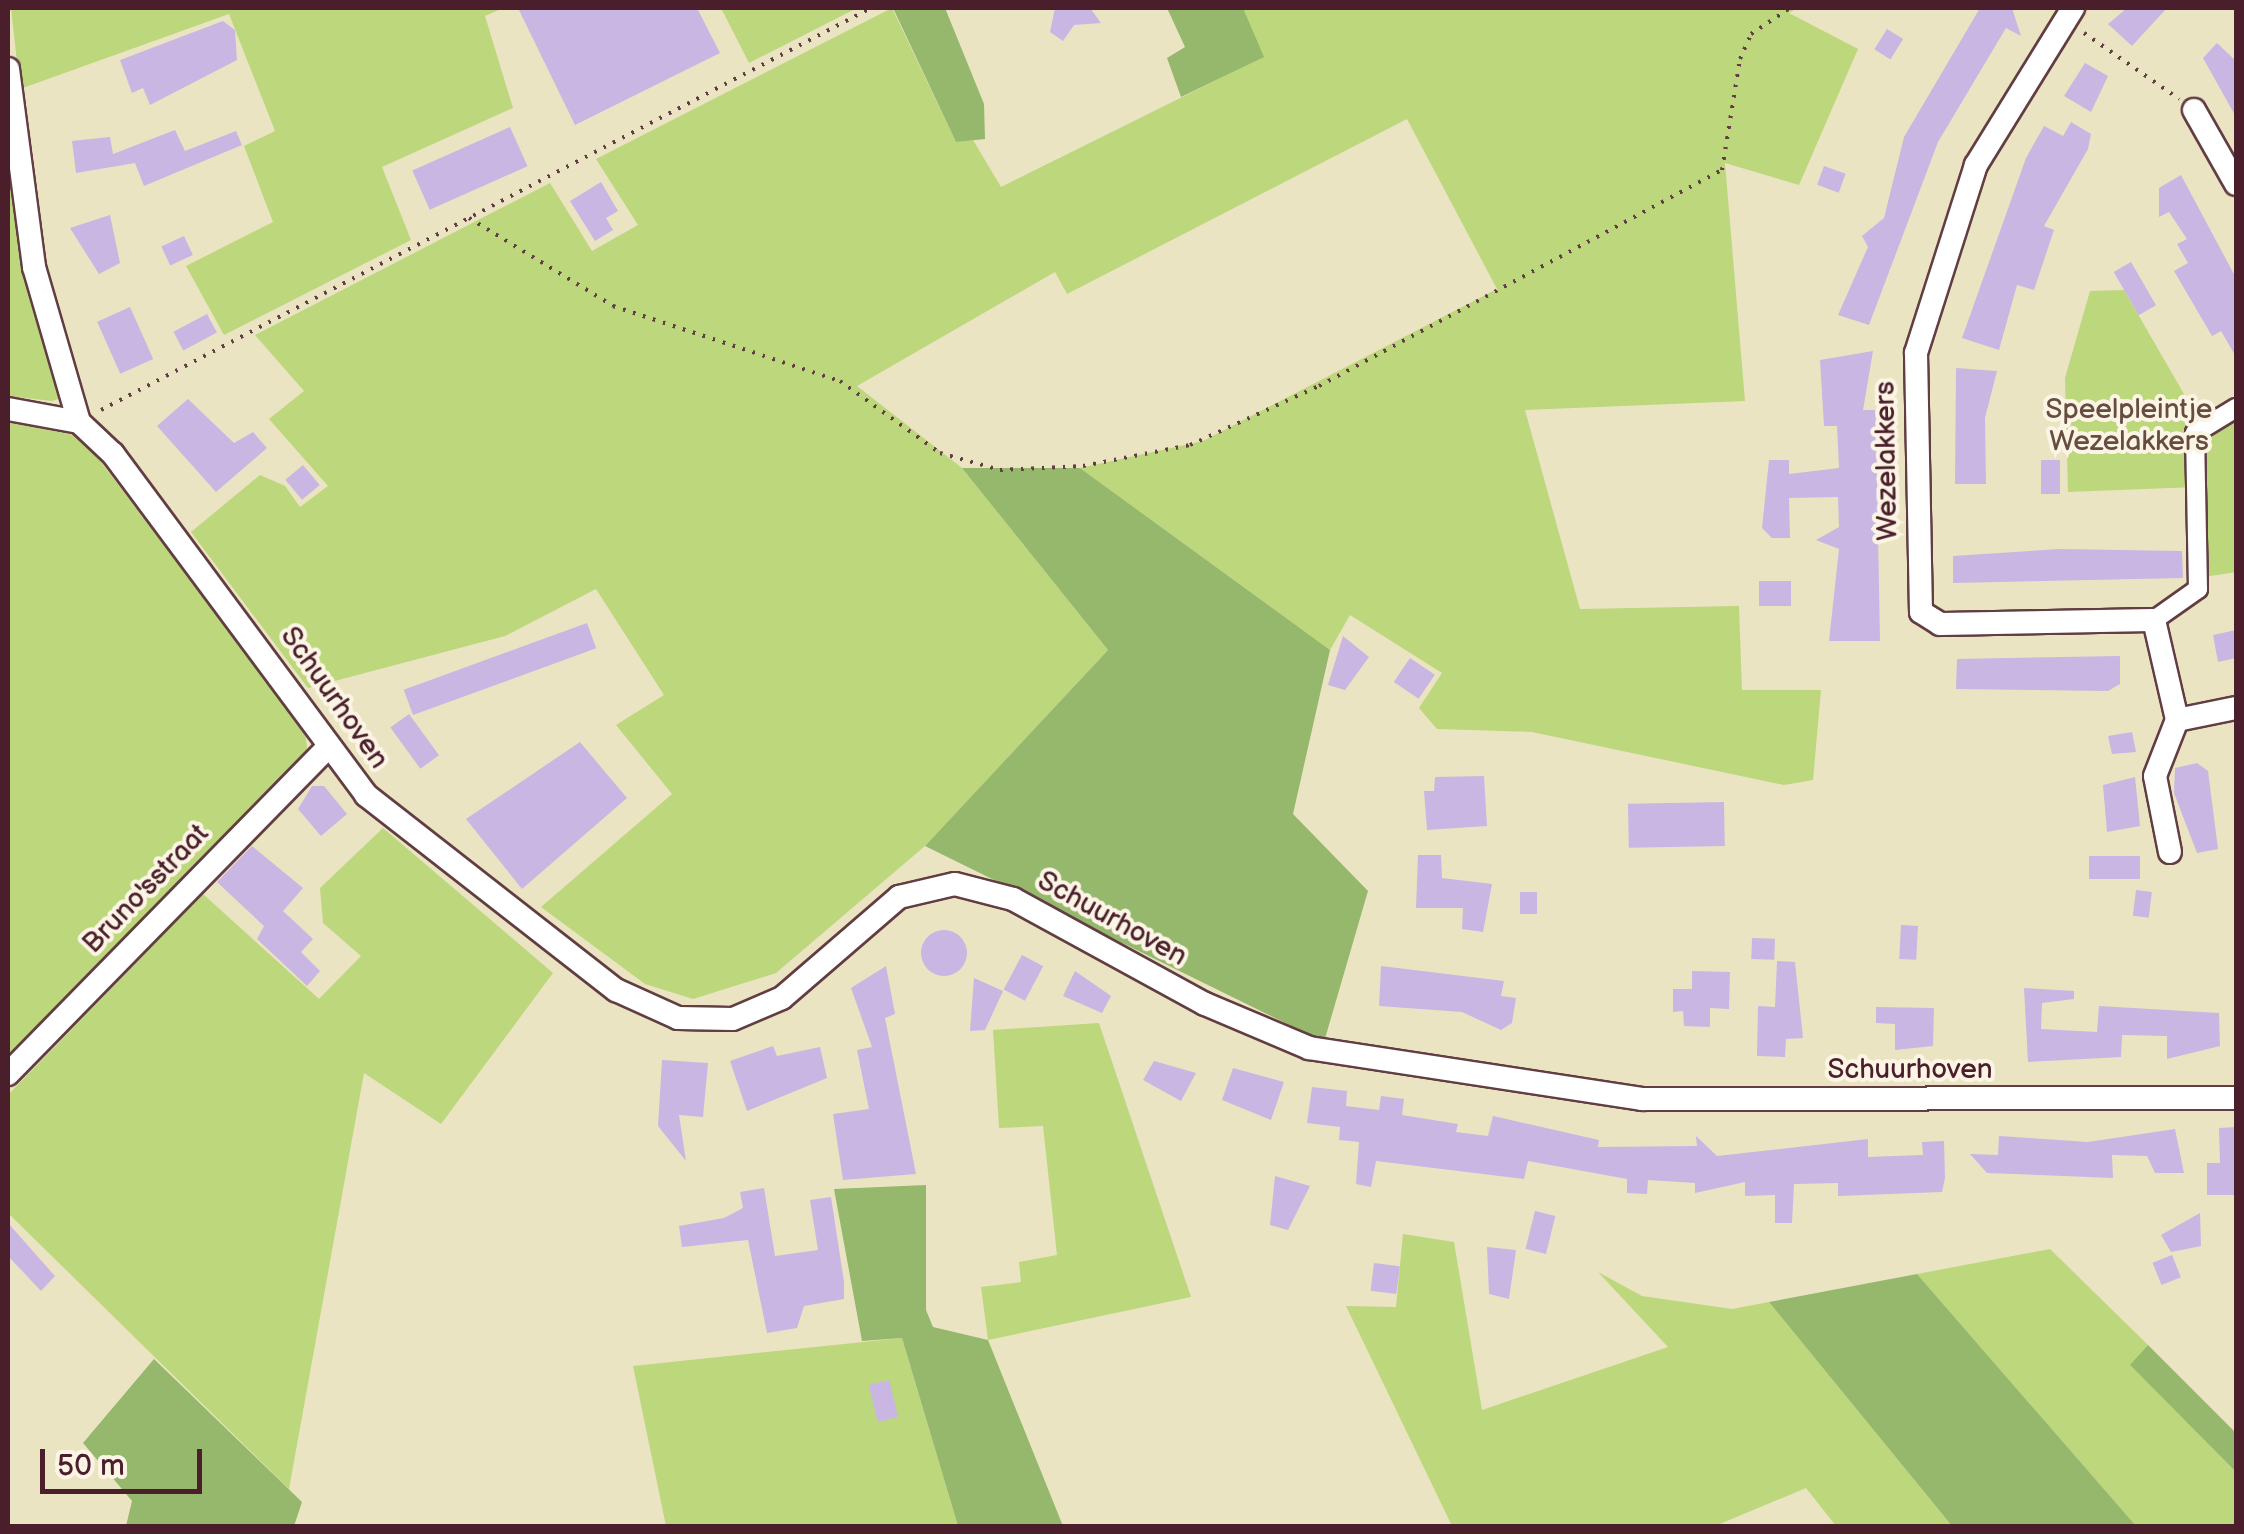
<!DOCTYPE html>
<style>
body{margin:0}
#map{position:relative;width:2244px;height:1534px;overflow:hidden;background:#ebe4c3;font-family:"Balsamiq Sans",sans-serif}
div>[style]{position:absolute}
.green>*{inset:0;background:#bcd77c}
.forest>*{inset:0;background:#95b86c}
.building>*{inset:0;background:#c9b6e3;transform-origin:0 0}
.round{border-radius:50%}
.path>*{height:4px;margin-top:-2px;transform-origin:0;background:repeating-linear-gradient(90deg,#623d42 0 2.5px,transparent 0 10.5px)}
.roads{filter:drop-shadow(2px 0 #623d42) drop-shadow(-2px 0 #623d42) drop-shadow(0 2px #623d42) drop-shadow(0 -2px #623d42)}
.pedestrian>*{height:18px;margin:-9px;padding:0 9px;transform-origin:9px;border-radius:9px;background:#fff}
.minor>*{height:22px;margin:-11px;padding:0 11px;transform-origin:11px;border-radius:11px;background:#fff}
span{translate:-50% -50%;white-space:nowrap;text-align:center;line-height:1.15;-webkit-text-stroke:8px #fcf5e5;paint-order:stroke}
.park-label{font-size:28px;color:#664d3f}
.street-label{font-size:28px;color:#4a1f2b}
.frame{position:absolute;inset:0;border:10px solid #4a1f2b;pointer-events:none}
.scale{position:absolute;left:40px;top:1449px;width:162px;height:45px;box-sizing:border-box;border:5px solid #4a1f2b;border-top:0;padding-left:12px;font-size:30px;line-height:35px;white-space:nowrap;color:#4a1f2b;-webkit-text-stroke:8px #fcf5e5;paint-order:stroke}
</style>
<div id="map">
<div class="green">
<div style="clip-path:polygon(11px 8px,503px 8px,485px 16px,513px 108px,382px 167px,411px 240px,224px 335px,186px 266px,273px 222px,244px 146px,275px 131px,229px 14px,20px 89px)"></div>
<div style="clip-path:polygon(721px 8px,857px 8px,749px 63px)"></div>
<div style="clip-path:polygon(892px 8px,956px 142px,973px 140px,1001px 187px,1263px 57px,1243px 8px,1797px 8px,1789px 13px,1858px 49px,1799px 185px,1725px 163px,1745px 401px,1525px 410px,1580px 609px,1739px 606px,1742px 690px,1821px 690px,1813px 780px,1784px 785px,1532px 732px,1437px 729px,1419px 708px,1442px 673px,1350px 615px,1330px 650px,1080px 468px,1203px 441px,1497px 289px,1407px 119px,1067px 294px,1055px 272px,857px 386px,962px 468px,1108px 650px,925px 846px,776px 973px,693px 999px,645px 984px,541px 907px,672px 794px,616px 725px,664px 695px,596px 589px,505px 636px,308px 688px,191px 532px,260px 475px,285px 486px,300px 507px,328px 486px,269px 419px,304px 391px,255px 335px,550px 183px,592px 251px,638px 225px,596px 159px)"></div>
<div style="clip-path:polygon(10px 165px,61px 398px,52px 401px,8px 396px)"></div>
<div style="clip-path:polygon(2124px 290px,2203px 427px,2236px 418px,2236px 572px,2198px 578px,2196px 487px,2068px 492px,2065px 378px,2090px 291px)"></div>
<div style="clip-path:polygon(8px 421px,82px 437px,305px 732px,308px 755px,17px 1053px,8px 1050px)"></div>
<div style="clip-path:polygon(383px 828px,553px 973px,441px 1124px,364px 1073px,289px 1489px,8px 1213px,8px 1095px,203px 894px,319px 999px,361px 956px,323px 923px,320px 888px)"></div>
<div style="clip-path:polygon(1099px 1023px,1191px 1297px,988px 1340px,981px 1287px,1021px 1282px,1019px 1262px,1057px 1255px,1043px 1126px,999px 1128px,993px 1030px)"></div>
<div style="clip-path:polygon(1403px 1234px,1454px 1242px,1482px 1410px,1668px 1347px,1598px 1272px,1642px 1296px,1732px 1309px,1769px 1302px,1952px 1526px,1836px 1526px,1806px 1488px,1715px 1526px,1452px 1526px,1346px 1306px,1396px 1307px)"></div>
<div style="clip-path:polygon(2050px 1249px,2148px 1345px,2131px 1366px,2236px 1472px,2236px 1526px,2136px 1526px,1917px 1274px)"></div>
<div style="clip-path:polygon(902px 1338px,958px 1526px,666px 1526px,633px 1366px)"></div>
</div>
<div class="forest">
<div style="clip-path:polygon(893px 8px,945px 8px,984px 104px,985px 139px,956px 142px)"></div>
<div style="clip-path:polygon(1167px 8px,1243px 8px,1264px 57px,1181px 97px,1167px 58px,1185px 47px)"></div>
<div style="clip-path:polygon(962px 468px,1080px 468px,1330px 650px,1293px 814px,1368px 891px,1324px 1042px,925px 846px,1108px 650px)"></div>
<div style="clip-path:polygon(926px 1185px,926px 1310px,933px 1327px,988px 1340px,1063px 1526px,958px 1526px,902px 1338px,862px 1341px,834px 1189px)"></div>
<div style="clip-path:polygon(1917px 1274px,2136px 1526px,1952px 1526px,1769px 1302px)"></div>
<div style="clip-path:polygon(2148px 1345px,2236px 1433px,2236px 1472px,2130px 1365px)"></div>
<div style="clip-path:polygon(154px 1359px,302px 1502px,294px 1526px,126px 1526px,132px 1501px,83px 1443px)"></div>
</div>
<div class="building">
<div style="clip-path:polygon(518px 8px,697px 8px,720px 53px,575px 125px)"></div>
<div style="clip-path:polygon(1055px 8px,1090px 8px,1101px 23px,1074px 25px,1063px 41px,1050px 32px)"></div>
<div style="clip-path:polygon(1980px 8px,2012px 8px,2021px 36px,2006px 28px,1938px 142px,1869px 325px,1838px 315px,1868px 247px,1862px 236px,1884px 218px,1904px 137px)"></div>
<div style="clip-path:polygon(2127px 8px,2167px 8px,2132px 46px,2108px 24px)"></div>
<div style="clip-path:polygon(223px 21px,235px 30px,237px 60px,150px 105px,143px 88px,132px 93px,120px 60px)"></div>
<div style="left:1887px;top:29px;width:19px;height:24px;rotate:32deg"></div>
<div style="clip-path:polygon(2217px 43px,2236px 61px,2236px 117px,2203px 58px)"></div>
<div style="clip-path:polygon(2085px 63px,2108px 76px,2091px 112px,2064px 96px)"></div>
<div style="clip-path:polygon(2071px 122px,2091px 134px,2088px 149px,2044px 226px,2054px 230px,2034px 290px,2017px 285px,1999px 350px,1962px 338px,2026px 158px,2044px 126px,2063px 136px)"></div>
<div style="left:510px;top:127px;width:43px;height:107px;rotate:66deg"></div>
<div style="clip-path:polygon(175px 130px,185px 151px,236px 131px,242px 145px,144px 186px,135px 163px,76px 173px,72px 141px,110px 137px,113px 154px)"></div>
<div style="left:1824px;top:166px;width:23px;height:20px;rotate:20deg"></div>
<div style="clip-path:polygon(2181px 175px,2236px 278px,2236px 357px,2221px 331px,2212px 336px,2174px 271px,2188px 263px,2177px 244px,2187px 239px,2169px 212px,2159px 217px,2159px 188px)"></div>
<div style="clip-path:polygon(601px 182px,618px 211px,606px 218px,613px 230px,595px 241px,570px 201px)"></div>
<div style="clip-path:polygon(110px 215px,120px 263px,99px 274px,70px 228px)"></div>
<div style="left:184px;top:236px;width:21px;height:25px;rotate:65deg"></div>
<div style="left:2131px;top:262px;width:50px;height:20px;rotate:60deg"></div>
<div style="left:130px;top:307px;width:57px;height:36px;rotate:66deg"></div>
<div style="left:207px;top:314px;width:21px;height:38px;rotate:62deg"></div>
<div style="clip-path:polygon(1873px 351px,1863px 410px,1875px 410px,1876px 424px,1880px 641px,1829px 641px,1839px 549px,1816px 540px,1839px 527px,1838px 497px,1789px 498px,1790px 538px,1772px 538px,1762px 528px,1769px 460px,1789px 460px,1789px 474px,1839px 468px,1837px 426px,1824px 426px,1820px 360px)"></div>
<div style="clip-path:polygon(1956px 368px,1997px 371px,1985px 418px,1986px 484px,1955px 484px)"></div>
<div style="clip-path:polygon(188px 399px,234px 443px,253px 432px,267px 448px,216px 492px,157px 426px)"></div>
<div style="left:2041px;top:460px;width:19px;height:34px"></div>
<div style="left:303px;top:465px;width:26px;height:23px;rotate:50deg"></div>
<div style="clip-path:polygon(2059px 549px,2182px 551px,2183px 578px,1953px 583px,1953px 556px)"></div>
<div style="left:1759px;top:581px;width:32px;height:25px"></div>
<div style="left:587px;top:623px;width:27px;height:195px;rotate:70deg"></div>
<div style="clip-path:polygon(2236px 630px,2236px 658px,2218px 662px,2213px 635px)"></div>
<div style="clip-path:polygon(1343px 636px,1369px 657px,1345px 690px,1328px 685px)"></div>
<div style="clip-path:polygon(2120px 656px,2120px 684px,2108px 691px,1956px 689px,1957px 659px)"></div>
<div style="left:1410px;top:658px;width:30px;height:29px;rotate:34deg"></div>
<div style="left:409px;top:714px;width:51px;height:23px;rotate:54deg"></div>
<div style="clip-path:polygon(2132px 732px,2136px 752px,2112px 754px,2108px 736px)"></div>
<div style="clip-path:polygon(580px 742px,627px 798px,522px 889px,466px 819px)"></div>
<div style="clip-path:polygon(2197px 763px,2208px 771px,2218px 849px,2197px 853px,2174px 793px,2175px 768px)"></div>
<div style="clip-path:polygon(1484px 776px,1487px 826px,1427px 830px,1424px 791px,1434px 791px,1435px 777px)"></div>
<div style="clip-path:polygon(2135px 777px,2140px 826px,2107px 832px,2103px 785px)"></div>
<div style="clip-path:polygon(312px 786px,324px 786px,347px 814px,321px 836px,298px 809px)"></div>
<div style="left:1724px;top:802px;width:44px;height:96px;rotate:89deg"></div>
<div style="clip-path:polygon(252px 846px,303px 888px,283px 911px,313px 939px,301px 952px,320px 971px,307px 986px,257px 939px,264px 926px,217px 882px)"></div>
<div style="clip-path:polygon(1418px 855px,1441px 855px,1442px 878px,1492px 884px,1483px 932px,1462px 929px,1463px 908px,1416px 908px)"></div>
<div style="left:2089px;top:856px;width:51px;height:23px"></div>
<div style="left:2136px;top:890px;width:16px;height:26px;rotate:7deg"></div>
<div style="left:1520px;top:892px;width:17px;height:22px"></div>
<div style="left:1901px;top:925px;width:17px;height:34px;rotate:3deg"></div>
<div class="round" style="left:921px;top:930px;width:46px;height:46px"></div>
<div style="left:1752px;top:938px;width:23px;height:21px;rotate:2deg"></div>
<div style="left:1022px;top:955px;width:24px;height:39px;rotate:28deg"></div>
<div style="clip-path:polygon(1777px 961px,1795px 962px,1803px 1038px,1786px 1039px,1785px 1057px,1757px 1056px,1758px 1006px,1775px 1007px)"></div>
<div style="clip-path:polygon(886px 966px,895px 1014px,885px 1018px,916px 1174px,843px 1180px,833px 1114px,869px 1109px,857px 1050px,872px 1047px,851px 988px)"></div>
<div style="clip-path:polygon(1381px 966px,1504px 981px,1501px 996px,1516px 998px,1512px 1023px,1501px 1030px,1462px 1012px,1379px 1006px)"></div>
<div style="clip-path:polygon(1075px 971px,1111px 996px,1102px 1013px,1063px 996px)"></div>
<div style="clip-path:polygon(1692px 971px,1730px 972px,1729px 1009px,1710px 1008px,1710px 1027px,1684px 1026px,1683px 1011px,1673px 1012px,1673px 989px,1692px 989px)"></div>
<div style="clip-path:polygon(974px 978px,1003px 991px,985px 1030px,970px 1031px)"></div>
<div style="clip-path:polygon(2024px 988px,2074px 991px,2074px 999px,2042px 1003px,2041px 1029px,2097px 1032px,2099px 1006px,2219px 1013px,2220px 1046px,2167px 1059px,2167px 1036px,2122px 1035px,2121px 1057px,2028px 1062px)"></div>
<div style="clip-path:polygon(1876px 1007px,1934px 1008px,1933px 1046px,1895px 1050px,1895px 1024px,1876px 1023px)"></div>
<div style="clip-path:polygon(773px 1046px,777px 1056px,820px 1047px,827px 1078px,747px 1111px,730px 1061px)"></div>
<div style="clip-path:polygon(662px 1060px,708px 1063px,703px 1117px,679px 1115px,686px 1161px,658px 1126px)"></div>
<div style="clip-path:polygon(1154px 1061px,1196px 1073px,1181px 1101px,1143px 1080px)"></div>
<div style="clip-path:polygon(1233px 1068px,1284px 1082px,1271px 1120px,1222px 1100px)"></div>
<div style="clip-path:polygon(1312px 1087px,1347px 1091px,1346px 1106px,1379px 1110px,1381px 1096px,1404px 1099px,1402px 1115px,1458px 1124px,1456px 1132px,1488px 1136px,1493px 1116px,1599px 1140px,1598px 1147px,1697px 1146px,1696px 1136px,1717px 1156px,1868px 1139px,1868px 1157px,1923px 1155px,1922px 1142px,1944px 1141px,1945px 1178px,1942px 1192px,1838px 1196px,1838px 1183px,1794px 1184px,1792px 1223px,1775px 1223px,1775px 1195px,1745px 1196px,1745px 1182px,1695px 1193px,1695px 1183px,1648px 1180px,1647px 1194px,1627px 1193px,1627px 1179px,1528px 1161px,1524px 1179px,1376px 1161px,1371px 1187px,1356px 1184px,1359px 1142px,1339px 1140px,1340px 1127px,1307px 1123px)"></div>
<div style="clip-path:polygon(2236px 1127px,2236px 1195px,2207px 1195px,2207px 1163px,2220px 1163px,2219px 1128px)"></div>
<div style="clip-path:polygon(2175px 1129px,2184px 1173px,2155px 1173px,2147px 1156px,2112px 1155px,2113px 1178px,1987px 1173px,1970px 1154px,1998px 1155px,1999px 1136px,2088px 1142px)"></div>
<div style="clip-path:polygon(1275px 1176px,1310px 1186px,1288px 1230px,1270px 1225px)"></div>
<div style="clip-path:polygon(764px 1188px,775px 1256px,818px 1250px,810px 1200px,831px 1197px,844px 1282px,844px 1299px,804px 1306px,797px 1328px,767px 1333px,748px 1240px,682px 1247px,679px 1226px,724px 1218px,743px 1208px,740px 1192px)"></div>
<div style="left:1535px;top:1211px;width:21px;height:39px;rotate:14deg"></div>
<div style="clip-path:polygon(2200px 1213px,2201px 1246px,2171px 1252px,2161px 1235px)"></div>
<div style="clip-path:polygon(8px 1223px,55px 1276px,41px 1291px,8px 1256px)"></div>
<div style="clip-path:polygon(1487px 1247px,1516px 1250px,1509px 1299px,1489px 1294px)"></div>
<div style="left:2172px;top:1255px;width:24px;height:21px;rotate:68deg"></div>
<div style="left:1374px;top:1263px;width:26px;height:28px;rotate:7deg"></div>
<div style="left:889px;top:1380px;width:38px;height:21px;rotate:76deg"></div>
</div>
<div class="path">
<div style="left:2084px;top:33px;width:116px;rotate:34.8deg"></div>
<div style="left:469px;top:218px;width:169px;rotate:31.4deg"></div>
<div style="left:613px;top:306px;width:239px;rotate:18.3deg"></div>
<div style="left:840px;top:381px;width:123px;rotate:35.8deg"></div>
<div style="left:940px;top:453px;width:62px;rotate:15.8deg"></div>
<div style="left:1000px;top:470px;width:83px;rotate:-2.8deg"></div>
<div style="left:1083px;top:466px;width:109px;rotate:-11.1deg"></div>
<div style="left:1190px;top:445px;width:142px;rotate:-24.6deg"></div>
<div style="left:1319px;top:386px;width:457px;rotate:-28.2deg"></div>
<div style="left:1722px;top:170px;width:112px;rotate:-80.8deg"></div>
<div style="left:1740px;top:59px;width:27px;rotate:-66deg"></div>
<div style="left:1751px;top:34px;width:47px;rotate:-33.7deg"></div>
<div style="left:101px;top:410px;width:869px;rotate:-27.57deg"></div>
</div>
<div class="roads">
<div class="pedestrian">
<div style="left:2154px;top:620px;width:54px;rotate:-35.2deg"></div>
<div style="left:2198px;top:589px;width:156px;rotate:-91.1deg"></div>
<div style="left:2195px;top:433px;width:48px;rotate:-31.4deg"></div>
</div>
<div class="minor">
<div style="left:2073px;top:8px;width:185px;rotate:121.7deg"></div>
<div style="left:1976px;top:165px;width:197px;rotate:107.7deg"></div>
<div style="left:1916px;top:353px;width:259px;rotate:88.9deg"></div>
<div style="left:1921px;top:612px;width:22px;rotate:32deg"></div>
<div style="left:1940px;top:624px;width:214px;rotate:-1.1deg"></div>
<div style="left:2154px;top:620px;width:103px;rotate:77deg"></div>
<div style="left:2177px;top:720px;width:60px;rotate:-11.5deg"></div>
<div style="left:8px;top:69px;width:200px;rotate:82.5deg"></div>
<div style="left:34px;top:267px;width:161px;rotate:73.8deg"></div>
<div style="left:2194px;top:110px;width:85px;rotate:60.4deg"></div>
<div style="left:8px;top:409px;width:72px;rotate:10.4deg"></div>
<div style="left:79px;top:422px;width:47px;rotate:43.3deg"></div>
<div style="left:113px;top:454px;width:425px;rotate:53.4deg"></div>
<div style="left:366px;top:795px;width:317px;rotate:38deg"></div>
<div style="left:616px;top:990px;width:68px;rotate:24.3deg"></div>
<div style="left:678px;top:1018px;width:55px;rotate:1deg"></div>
<div style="left:733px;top:1019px;width:53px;rotate:-23.2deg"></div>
<div style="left:782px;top:998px;width:155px;rotate:-40.8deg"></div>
<div style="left:899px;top:897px;width:57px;rotate:-13.1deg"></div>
<div style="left:955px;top:884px;width:60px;rotate:14.5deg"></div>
<div style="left:1013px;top:899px;width:219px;rotate:28.7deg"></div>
<div style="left:1205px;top:1004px;width:113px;rotate:22.9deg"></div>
<div style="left:1309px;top:1048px;width:337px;rotate:8.7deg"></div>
<div style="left:1642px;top:1099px;width:594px;rotate:-0.1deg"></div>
<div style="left:2170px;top:852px;width:77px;rotate:-101.2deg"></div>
<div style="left:2155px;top:776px;width:60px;rotate:-68.6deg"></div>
<div style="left:8px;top:1074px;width:458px;rotate:-45.6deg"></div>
</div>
</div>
<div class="park-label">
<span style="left:2129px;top:426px">Speelpleintje<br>Wezelakkers</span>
</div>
<div class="street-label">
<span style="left:1887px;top:461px;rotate:-91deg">Wezelakkers</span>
<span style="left:334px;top:698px;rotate:55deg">Schuurhoven</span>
<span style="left:146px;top:889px;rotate:-46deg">Bruno'sstraat</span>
<span style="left:1112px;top:919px;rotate:29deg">Schuurhoven</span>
<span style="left:1910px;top:1070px">Schuurhoven</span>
</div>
<div class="frame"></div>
<div class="scale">50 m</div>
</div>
